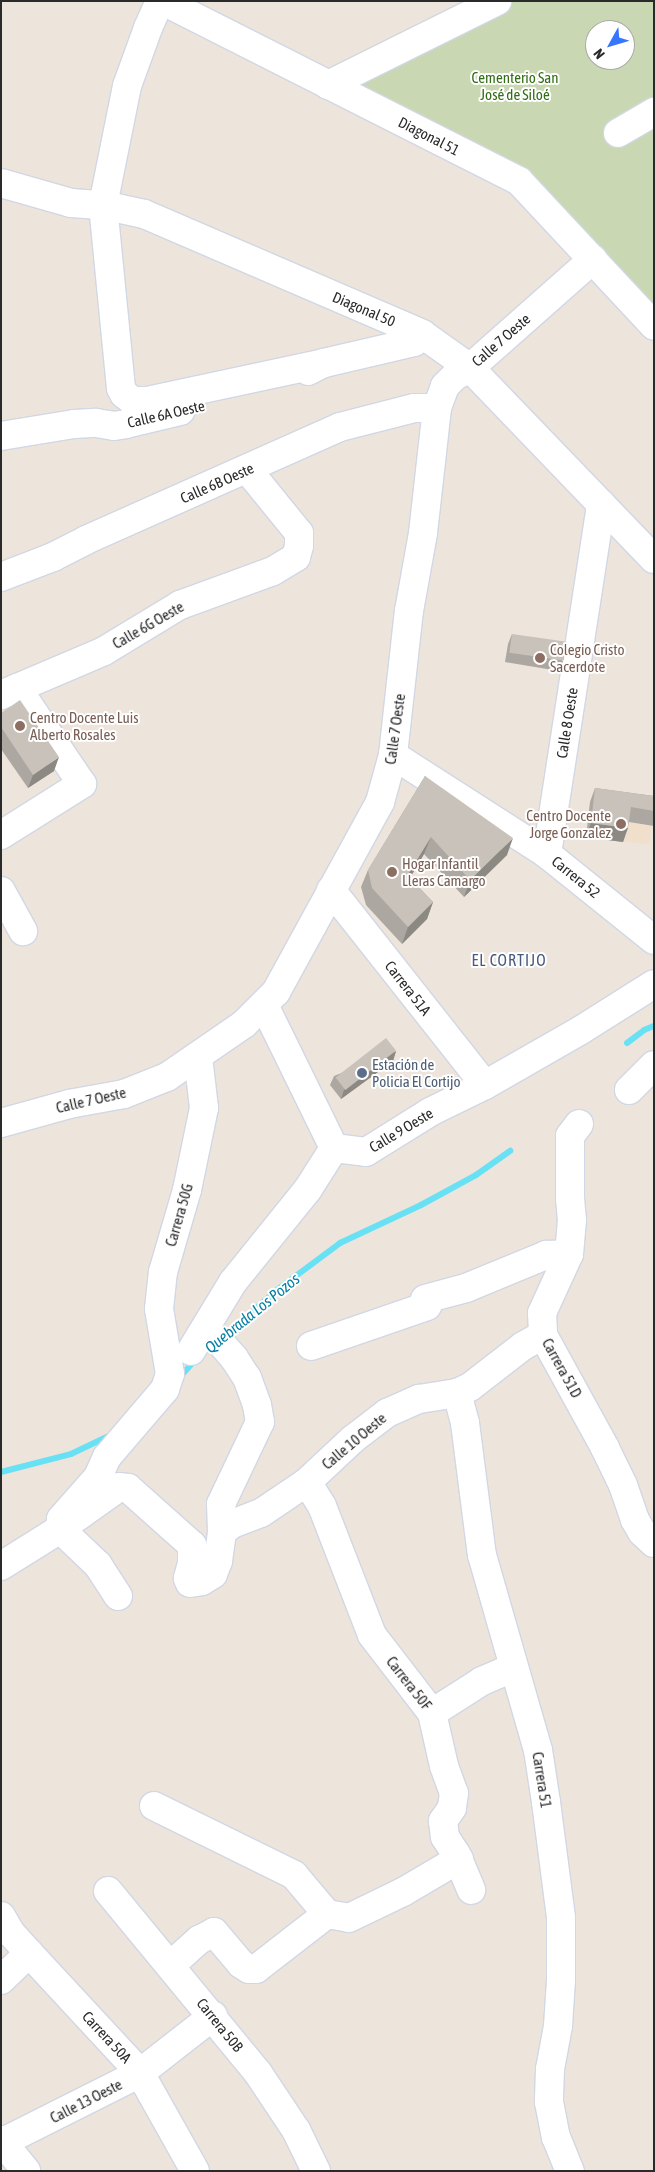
<!DOCTYPE html>
<meta charset="utf-8">
<style>
body{margin:0}
#map{position:relative;width:655px;height:2172px;overflow:hidden;background:#ede4dc;font-family:"Asap Condensed",sans-serif}
div>[style]{position:absolute}
.education>*{inset:0;background:#f0dfca;transform-origin:0 0}
.cemetery>*{inset:0;background:#c9d8b2}
.stream>*{height:6px;margin:-3px;padding:0 3px;transform-origin:3px;border-radius:3px;background:#69e1f5}
.roads{filter:drop-shadow(1px 0 #d1d7e4) drop-shadow(-1px 0 #d1d7e4) drop-shadow(0 1px #d1d7e4) drop-shadow(0 -1px #d1d7e4)}
.minor>*{height:28px;margin:-14px;padding:0 14px;transform-origin:14px;border-radius:14px;background:#fff}
.wall>*{inset:0;background:#aca7a0}
.shaded-wall>*{inset:0;background:#8c8882}
.building>*{inset:0;background:#c8c2ba;transform-origin:0 0}
.dots>*{width:14px;height:14px;translate:-50% -50%;box-sizing:border-box;border:2px solid #fff;border-radius:50%}
span{translate:-50% -50%;white-space:nowrap;text-align:center;line-height:1.15;-webkit-text-stroke:4px #fff;paint-order:stroke}
.park-label{font-size:15px;color:#326c16}
.street-label{font-size:15px;color:#2a2a2a}
.education-label{font-size:15px;color:#785e54}
.left{translate:0 -50%;text-align:left}
.right{translate:-100% -50%;text-align:right}
.service-label{font-size:15px;color:#4e5e75}
.neighbourhood-label{font-size:16px;color:#48587e;letter-spacing:1px}
.water-label{font-size:16px;color:#0680a3;font-style:italic}
.frame{position:absolute;inset:0;border:2px solid #2a2a2a;pointer-events:none}
.north{position:absolute;left:585px;top:20px;width:50px;height:50px;box-sizing:border-box;background:#fff;border:1px solid #aaa;border-radius:50%;rotate:231deg;font-size:14px;font-weight:700;line-height:20px;text-align:center;color:#2a2a2a}
.north::after{content:'';display:block;margin:auto;width:18px;height:22px;background:#3775ff;clip-path:polygon(50% 0,100% 100%,50% 72%,0 100%)}
</style>
<div id="map">
<div class="education">
<div style="left:590px;top:802px;width:64px;height:35px;rotate:7deg"></div>
</div>
<div class="cemetery">
<div style="clip-path:polygon(evenodd,497px 1px,654px 1px,654px 326px,519px 181px,328px 85px,497px 1px,595px 30px,625px 30px,625px 60px,595px 60px,595px 30px)"></div>
</div>
<div class="stream">
<div style="left:627px;top:1043px;width:21px;rotate:-37deg"></div>
<div style="left:644px;top:1030px;width:11px;rotate:-22deg"></div>
<div style="left:223px;top:1337px;width:72px;rotate:-41deg"></div>
<div style="left:277px;top:1290px;width:79px;rotate:-36.7deg"></div>
<div style="left:340px;top:1243px;width:89px;rotate:-25.1deg"></div>
<div style="left:421px;top:1205px;width:63px;rotate:-28.6deg"></div>
<div style="left:476px;top:1175px;width:42px;rotate:-35.2deg"></div>
<div style="left:178px;top:1379px;width:27px;rotate:-48deg"></div>
<div style="left:1px;top:1472px;width:72px;rotate:-14.4deg"></div>
<div style="left:71px;top:1454px;width:47px;rotate:-25.5deg"></div>
</div>
<div class="roads">
<div class="minor">
<div style="left:160px;top:1px;width:30px;rotate:114deg"></div>
<div style="left:148px;top:28px;width:62px;rotate:109.9deg"></div>
<div style="left:127px;top:86px;width:121px;rotate:101.4deg"></div>
<div style="left:103px;top:205px;width:184px;rotate:84.4deg"></div>
<div style="left:121px;top:388px;width:7px;rotate:63deg"></div>
<div style="left:124px;top:394px;width:11px;rotate:38deg"></div>
<div style="left:133px;top:401px;width:14px"></div>
<div style="left:147px;top:401px;width:181px;rotate:-12.1deg"></div>
<div style="left:163px;top:1px;width:399px;rotate:26.8deg"></div>
<div style="left:519px;top:181px;width:198px;rotate:47deg"></div>
<div style="left:328px;top:85px;width:189px;rotate:-26.4deg"></div>
<div style="left:618px;top:133px;width:42px;rotate:-30.3deg"></div>
<div style="left:1px;top:183px;width:73px;rotate:15.9deg"></div>
<div style="left:71px;top:203px;width:32px;rotate:4deg"></div>
<div style="left:103px;top:205px;width:42px;rotate:12.4deg"></div>
<div style="left:144px;top:214px;width:303px;rotate:23.3deg"></div>
<div style="left:422px;top:334px;width:59px;rotate:35.3deg"></div>
<div style="left:470px;top:368px;width:265px;rotate:46.1deg"></div>
<div style="left:308px;top:371px;width:18px;rotate:-27deg"></div>
<div style="left:324px;top:363px;width:92px;rotate:-13.1deg"></div>
<div style="left:414px;top:342px;width:11px;rotate:-45deg"></div>
<div style="left:1px;top:436px;width:74px;rotate:-9.3deg"></div>
<div style="left:74px;top:424px;width:22px;rotate:-3deg"></div>
<div style="left:96px;top:423px;width:18px;rotate:9deg"></div>
<div style="left:114px;top:426px;width:12px;rotate:-9deg"></div>
<div style="left:126px;top:424px;width:56px;rotate:-13.5deg"></div>
<div style="left:1px;top:577px;width:56px;rotate:-21deg"></div>
<div style="left:53px;top:557px;width:37px;rotate:-27deg"></div>
<div style="left:86px;top:540px;width:278px;rotate:-24deg"></div>
<div style="left:340px;top:427px;width:76px;rotate:-14.4deg"></div>
<div style="left:414px;top:408px;width:23px"></div>
<div style="left:1px;top:695px;width:112px;rotate:-23.1deg"></div>
<div style="left:104px;top:651px;width:89px;rotate:-31.2deg"></div>
<div style="left:180px;top:605px;width:99px;rotate:-20.1deg"></div>
<div style="left:273px;top:571px;width:27px;rotate:-31deg"></div>
<div style="left:296px;top:557px;width:11px;rotate:-75deg"></div>
<div style="left:299px;top:546px;width:13px;rotate:-90deg"></div>
<div style="left:299px;top:533px;width:82px;rotate:-129.1deg"></div>
<div style="left:393px;top:755px;width:183px;rotate:32.7deg"></div>
<div style="left:547px;top:854px;width:137px;rotate:38.8deg"></div>
<div style="left:1px;top:835px;width:96px;rotate:-32.2deg"></div>
<div style="left:82px;top:784px;width:116px;rotate:-124.1deg"></div>
<div style="left:547px;top:854px;width:354px;rotate:-81.2deg"></div>
<div style="left:331px;top:890px;width:248px;rotate:51.7deg"></div>
<div style="left:1px;top:891px;width:46px;rotate:61.2deg"></div>
<div style="left:264px;top:1005px;width:159px;rotate:63.9deg"></div>
<div style="left:629px;top:1090px;width:35px;rotate:-45deg"></div>
<div style="left:1px;top:1123px;width:71px;rotate:-15.6deg"></div>
<div style="left:69px;top:1104px;width:56px;rotate:-10.3deg"></div>
<div style="left:124px;top:1094px;width:46px;rotate:-21.6deg"></div>
<div style="left:167px;top:1077px;width:93px;rotate:-34.5deg"></div>
<div style="left:244px;top:1024px;width:45px;rotate:-45deg"></div>
<div style="left:276px;top:992px;width:217px;rotate:-61.3deg"></div>
<div style="left:380px;top:802px;width:49px;rotate:-74.5deg"></div>
<div style="left:393px;top:755px;width:145px;rotate:-83.7deg"></div>
<div style="left:409px;top:611px;width:79px;rotate:-79.8deg"></div>
<div style="left:423px;top:533px;width:126px;rotate:-83.6deg"></div>
<div style="left:437px;top:408px;width:23px;rotate:-70deg"></div>
<div style="left:445px;top:386px;width:14px;rotate:-45deg"></div>
<div style="left:455px;top:376px;width:17px;rotate:-28deg"></div>
<div style="left:470px;top:368px;width:164px;rotate:-41.5deg"></div>
<div style="left:579px;top:1124px;width:15px;rotate:127deg"></div>
<div style="left:570px;top:1136px;width:62px;rotate:90deg"></div>
<div style="left:570px;top:1198px;width:22px;rotate:85deg"></div>
<div style="left:572px;top:1220px;width:34px;rotate:95deg"></div>
<div style="left:569px;top:1254px;width:65px;rotate:114.6deg"></div>
<div style="left:542px;top:1313px;width:22px;rotate:87deg"></div>
<div style="left:543px;top:1335px;width:129px;rotate:61.2deg"></div>
<div style="left:605px;top:1448px;width:41px;rotate:64.1deg"></div>
<div style="left:623px;top:1485px;width:37px;rotate:71deg"></div>
<div style="left:635px;top:1520px;width:14px;rotate:60deg"></div>
<div style="left:642px;top:1532px;width:16px;rotate:43deg"></div>
<div style="left:425px;top:1299px;width:42px;rotate:-15deg"></div>
<div style="left:466px;top:1288px;width:87px;rotate:-22.4deg"></div>
<div style="left:546px;top:1255px;width:23px;rotate:-2deg"></div>
<div style="left:311px;top:1346px;width:123px;rotate:-19deg"></div>
<div style="left:191px;top:1351px;width:81px;rotate:-58.7deg"></div>
<div style="left:233px;top:1282px;width:119px;rotate:-51.1deg"></div>
<div style="left:308px;top:1189px;width:49px;rotate:-57.6deg"></div>
<div style="left:334px;top:1148px;width:32px;rotate:7deg"></div>
<div style="left:366px;top:1152px;width:75px;rotate:-32deg"></div>
<div style="left:430px;top:1112px;width:61px;rotate:-26.1deg"></div>
<div style="left:485px;top:1085px;width:111px;rotate:-29.8deg"></div>
<div style="left:581px;top:1030px;width:86px;rotate:-32.2deg"></div>
<div style="left:457px;top:1393px;width:31px;rotate:75deg"></div>
<div style="left:465px;top:1423px;width:133px;rotate:82.7deg"></div>
<div style="left:482px;top:1555px;width:203px;rotate:74deg"></div>
<div style="left:538px;top:1750px;width:53px;rotate:81.3deg"></div>
<div style="left:546px;top:1802px;width:117px;rotate:82.6deg"></div>
<div style="left:561px;top:1918px;width:62px;rotate:90deg"></div>
<div style="left:561px;top:1980px;width:46px;rotate:93.7deg"></div>
<div style="left:558px;top:2026px;width:44px;rotate:100.5deg"></div>
<div style="left:550px;top:2069px;width:33px;rotate:92deg"></div>
<div style="left:549px;top:2102px;width:36px;rotate:79deg"></div>
<div style="left:556px;top:2137px;width:37px;rotate:68deg"></div>
<div style="left:307px;top:1482px;width:28px;rotate:58deg"></div>
<div style="left:322px;top:1506px;width:138px;rotate:68.8deg"></div>
<div style="left:372px;top:1635px;width:98px;rotate:52.4deg"></div>
<div style="left:432px;top:1713px;width:54px;rotate:77.2deg"></div>
<div style="left:444px;top:1766px;width:29px;rotate:70deg"></div>
<div style="left:454px;top:1793px;width:15px;rotate:98deg"></div>
<div style="left:452px;top:1808px;width:16px;rotate:125deg"></div>
<div style="left:443px;top:1821px;width:16px;rotate:83deg"></div>
<div style="left:445px;top:1837px;width:20px;rotate:57deg"></div>
<div style="left:456px;top:1854px;width:39px;rotate:67deg"></div>
<div style="left:222px;top:1532px;width:13px;rotate:-39deg"></div>
<div style="left:232px;top:1524px;width:31px;rotate:-21deg"></div>
<div style="left:261px;top:1513px;width:55px;rotate:-34deg"></div>
<div style="left:307px;top:1482px;width:63px;rotate:-43.1deg"></div>
<div style="left:353px;top:1439px;width:43px;rotate:-37.4deg"></div>
<div style="left:387px;top:1413px;width:35px;rotate:-24deg"></div>
<div style="left:419px;top:1399px;width:38px;rotate:-9deg"></div>
<div style="left:457px;top:1393px;width:14px;rotate:-25deg"></div>
<div style="left:470px;top:1387px;width:67px;rotate:-37.7deg"></div>
<div style="left:523px;top:1346px;width:23px;rotate:-29deg"></div>
<div style="left:1px;top:1566px;width:70px;rotate:-32.1deg"></div>
<div style="left:60px;top:1529px;width:10px;rotate:-84deg"></div>
<div style="left:61px;top:1519px;width:56px;rotate:-48.6deg"></div>
<div style="left:98px;top:1477px;width:22px;rotate:-66deg"></div>
<div style="left:107px;top:1457px;width:89px;rotate:-49.5deg"></div>
<div style="left:165px;top:1389px;width:16px;rotate:-72deg"></div>
<div style="left:170px;top:1374px;width:66px;rotate:-99.6deg"></div>
<div style="left:159px;top:1309px;width:37px;rotate:-84deg"></div>
<div style="left:163px;top:1272px;width:85px;rotate:-73.7deg"></div>
<div style="left:187px;top:1190px;width:84px;rotate:-78.3deg"></div>
<div style="left:204px;top:1108px;width:51px;rotate:-96.7deg"></div>
<div style="left:118px;top:1596px;width:37px;rotate:-123deg"></div>
<div style="left:98px;top:1565px;width:52px;rotate:-136.5deg"></div>
<div style="left:60px;top:1529px;width:72px;rotate:-35.4deg"></div>
<div style="left:119px;top:1487px;width:9px;rotate:6deg"></div>
<div style="left:128px;top:1488px;width:86px;rotate:41.7deg"></div>
<div style="left:192px;top:1545px;width:18px;rotate:90deg"></div>
<div style="left:192px;top:1563px;width:16px;rotate:105deg"></div>
<div style="left:188px;top:1578px;width:5px;rotate:68deg"></div>
<div style="left:190px;top:1583px;width:12px;rotate:-9deg"></div>
<div style="left:202px;top:1581px;width:13px;rotate:-32deg"></div>
<div style="left:213px;top:1574px;width:14px;rotate:-69deg"></div>
<div style="left:218px;top:1561px;width:29px;rotate:-82deg"></div>
<div style="left:222px;top:1532px;width:28px;rotate:-92deg"></div>
<div style="left:221px;top:1504px;width:91px;rotate:-64.6deg"></div>
<div style="left:260px;top:1422px;width:17px;rotate:-100deg"></div>
<div style="left:257px;top:1405px;width:29px;rotate:-110deg"></div>
<div style="left:247px;top:1378px;width:24px;rotate:-123deg"></div>
<div style="left:234px;top:1358px;width:21px;rotate:-131deg"></div>
<div style="left:220px;top:1342px;width:20px;rotate:-156deg"></div>
<div style="left:432px;top:1713px;width:59px;rotate:-32.6deg"></div>
<div style="left:482px;top:1681px;width:34px;rotate:-23deg"></div>
<div style="left:154px;top:1806px;width:156px;rotate:26.2deg"></div>
<div style="left:294px;top:1875px;width:51px;rotate:49.8deg"></div>
<div style="left:108px;top:1891px;width:236px;rotate:50.5deg"></div>
<div style="left:258px;top:2073px;width:69px;rotate:56.3deg"></div>
<div style="left:296px;top:2130px;width:46px;rotate:64deg"></div>
<div style="left:1px;top:1916px;width:20px;rotate:60deg"></div>
<div style="left:11px;top:1933px;width:27px;rotate:48deg"></div>
<div style="left:29px;top:1953px;width:163px;rotate:47.2deg"></div>
<div style="left:140px;top:2073px;width:112px;rotate:60.7deg"></div>
<div style="left:171px;top:1965px;width:38px;rotate:-42deg"></div>
<div style="left:199px;top:1940px;width:17px;rotate:-28deg"></div>
<div style="left:214px;top:1932px;width:42px;rotate:49.8deg"></div>
<div style="left:241px;top:1964px;width:9px;rotate:32deg"></div>
<div style="left:249px;top:1969px;width:7px"></div>
<div style="left:256px;top:1969px;width:90px;rotate:-37.8deg"></div>
<div style="left:327px;top:1914px;width:22px;rotate:10deg"></div>
<div style="left:349px;top:1918px;width:60px;rotate:-25.7deg"></div>
<div style="left:403px;top:1892px;width:65px;rotate:-30.5deg"></div>
<div style="left:1px;top:1980px;width:39px;rotate:-44deg"></div>
<div style="left:1px;top:2140px;width:40px;rotate:51deg"></div>
<div style="left:1px;top:2143px;width:156px;rotate:-26.7deg"></div>
<div style="left:140px;top:2073px;width:93px;rotate:-38deg"></div>
</div>
</div>
<div class="wall">
<div style="clip-path:polygon(512px 634px,563px 661px,559px 671px,505px 662px,508px 644px)"></div>
<div style="clip-path:polygon(1px 713px,54px 771px,28px 788px,1px 749px)"></div>
<div style="clip-path:polygon(425px 776px,507px 855px,464px 897px,424px 854px,410px 878px,433px 902px,427px 919px,402px 944px,366px 905px,361px 887px,368px 870px)"></div>
<div style="clip-path:polygon(595px 788px,654px 796px,654px 826px,629px 822px,623px 842px,586px 837px,590px 802px)"></div>
<div style="clip-path:polygon(396px 1051px,393px 1061px,341px 1099px,330px 1085px,334px 1076px)"></div>
</div>
<div class="shaded-wall">
<div style="clip-path:polygon(59px 757px,54px 771px,28px 788px,33px 775px)"></div>
<div style="clip-path:polygon(591px 823px,628px 828px,623px 842px,586px 837px)"></div>
<div style="clip-path:polygon(431px 837px,424px 854px,401px 893px,407px 876px)"></div>
<div style="clip-path:polygon(513px 838px,507px 855px,464px 897px,470px 880px)"></div>
<div style="clip-path:polygon(433px 902px,427px 919px,402px 944px,408px 927px)"></div>
<div style="clip-path:polygon(396px 1051px,393px 1061px,341px 1099px,344px 1090px)"></div>
</div>
<div class="building">
<div style="left:512px;top:634px;width:55px;height:19px;rotate:8deg"></div>
<div style="clip-path:polygon(20px 700px,59px 757px,33px 775px,1px 727px,1px 713px)"></div>
<div style="clip-path:polygon(425px 776px,513px 838px,470px 880px,431px 837px,407px 876px,433px 902px,408px 927px,372px 888px,368px 870px)"></div>
<div style="clip-path:polygon(595px 788px,654px 796px,654px 811px,631px 807px,628px 828px,591px 823px)"></div>
<div style="left:386px;top:1038px;width:16px;height:64px;rotate:52deg"></div>
</div>
<div class="dots">
<div style="left:540px;top:658px;background:#8d6e63"></div>
<div style="left:20px;top:726px;background:#8d6e63"></div>
<div style="left:621px;top:824px;background:#8d6e63"></div>
<div style="left:392px;top:872px;background:#8d6e63"></div>
<div style="left:362px;top:1073px;background:#5c6f8a"></div>
</div>
<div class="park-label">
<span style="left:515px;top:86px">Cementerio San<br>José de Siloé</span>
</div>
<div class="street-label">
<span style="left:429px;top:136px;rotate:27deg">Diagonal 51</span>
<span style="left:364px;top:309px;rotate:23deg">Diagonal 50</span>
<span style="left:501px;top:340px;rotate:-41deg">Calle 7 Oeste</span>
<span style="left:166px;top:414px;rotate:-13deg">Calle 6A Oeste</span>
<span style="left:217px;top:483px;rotate:-24deg">Calle 6B Oeste</span>
<span style="left:148px;top:625px;rotate:-30deg">Calle 6G Oeste</span>
<span style="left:567px;top:723px;rotate:-81deg">Calle 8 Oeste</span>
<span style="left:395px;top:729px;rotate:-82deg">Calle 7 Oeste</span>
<span style="left:576px;top:877px;rotate:39deg">Carrera 52</span>
<span style="left:408px;top:988px;rotate:52deg">Carrera 51A</span>
<span style="left:91px;top:1100px;rotate:-13deg">Calle 7 Oeste</span>
<span style="left:401px;top:1130px;rotate:-31deg">Calle 9 Oeste</span>
<span style="left:179px;top:1215px;rotate:-74deg">Carrera 50G</span>
<span style="left:562px;top:1368px;rotate:61deg">Carrera 51D</span>
<span style="left:354px;top:1441px;rotate:-40deg">Calle 10 Oeste</span>
<span style="left:409px;top:1683px;rotate:52deg">Carrera 50F</span>
<span style="left:542px;top:1780px;rotate:81deg">Carrera 51</span>
<span style="left:220px;top:2025px;rotate:51deg">Carrera 50B</span>
<span style="left:107px;top:2037px;rotate:47deg">Carrera 50A</span>
<span style="left:86px;top:2101px;rotate:-27deg">Calle 13 Oeste</span>
</div>
<div class="education-label">
<span class="left" style="left:550px;top:658px">Colegio Cristo<br>Sacerdote</span>
<span class="left" style="left:30px;top:726px">Centro Docente Luis<br>Alberto Rosales</span>
<span class="right" style="left:611px;top:824px">Centro Docente<br>Jorge Gonzalez</span>
<span class="left" style="left:402px;top:872px">Hogar Infantil<br>Lleras Camargo</span>
</div>
<div class="service-label">
<span class="left" style="left:372px;top:1073px">Estación de<br>Policia El Cortijo</span>
</div>
<div class="neighbourhood-label">
<span style="left:509px;top:960px">EL CORTIJO</span>
</div>
<div class="water-label">
<span style="left:252px;top:1313px;rotate:-39deg">Quebrada Los Pozos</span>
</div>
<div class="frame"></div>
<div class="north">N</div>
</div>
